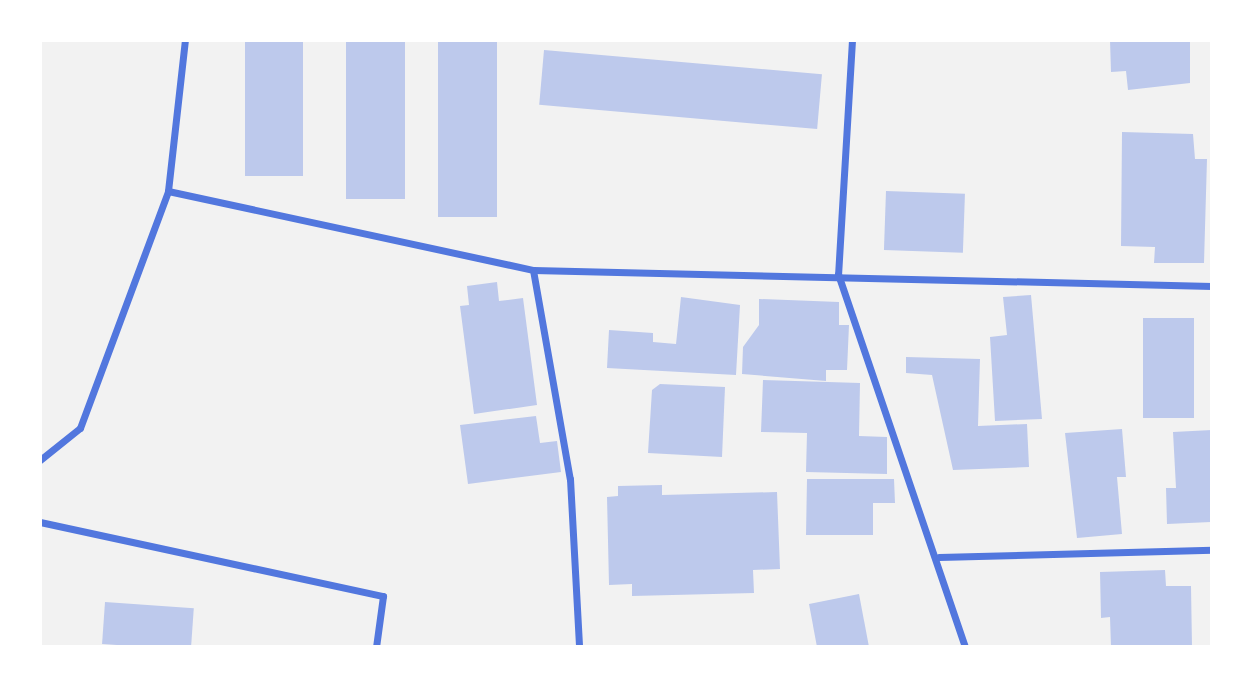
<!DOCTYPE html>
<style>
body{margin:0}
#map{position:relative;width:1252px;height:687px;overflow:hidden;background:#f2f2f2;font-family:Quicksand,sans-serif}
div>[style]{position:absolute}
.building>*{inset:0;background:#bdc9ec;transform-origin:0 0}
.minor>*{height:7px;margin:-3.5px;padding:0 3.5px;transform-origin:3.5px;border-radius:3.5px;background:#5277de}
span{translate:-50% -50%;white-space:nowrap;text-align:center;line-height:1.15;-webkit-text-stroke:7px #fff;paint-order:stroke}
.frame{position:absolute;inset:0;border:42px solid #fff;pointer-events:none}
</style>
<div id="map">
<div class="building">
<div style="left:245px;top:40px;width:58px;height:136px"></div>
<div style="left:346px;top:40px;width:59px;height:159px"></div>
<div style="left:438px;top:40px;width:59px;height:177px"></div>
<div style="clip-path:polygon(1110px 40px,1190px 40px,1190px 83px,1128px 90px,1126px 71px,1111px 72px)"></div>
<div style="left:544px;top:50px;width:279px;height:55px;rotate:5deg"></div>
<div style="clip-path:polygon(1122px 132px,1193px 134px,1195px 159px,1207px 159px,1204px 263px,1154px 263px,1155px 247px,1121px 246px)"></div>
<div style="left:886px;top:191px;width:79px;height:59px;rotate:2deg"></div>
<div style="clip-path:polygon(497px 282px,499px 301px,523px 298px,537px 405px,474px 414px,460px 306px,469px 305px,467px 286px)"></div>
<div style="clip-path:polygon(1031px 295px,1042px 419px,995px 421px,990px 337px,1007px 335px,1003px 297px)"></div>
<div style="clip-path:polygon(681px 297px,740px 305px,736px 375px,607px 368px,609px 330px,653px 333px,653px 342px,676px 344px)"></div>
<div style="clip-path:polygon(759px 299px,839px 302px,839px 325px,849px 325px,847px 370px,826px 370px,826px 381px,742px 374px,743px 347px,759px 325px)"></div>
<div style="left:1143px;top:318px;width:51px;height:100px"></div>
<div style="clip-path:polygon(906px 357px,980px 359px,978px 426px,1027px 424px,1029px 467px,953px 470px,932px 375px,906px 373px)"></div>
<div style="clip-path:polygon(763px 380px,860px 383px,859px 436px,887px 437px,887px 474px,806px 472px,807px 433px,761px 432px)"></div>
<div style="clip-path:polygon(660px 384px,725px 387px,722px 457px,648px 453px,652px 390px)"></div>
<div style="clip-path:polygon(536px 416px,540px 443px,557px 441px,561px 472px,468px 484px,460px 425px)"></div>
<div style="clip-path:polygon(1122px 429px,1126px 477px,1117px 477px,1122px 534px,1077px 538px,1065px 433px)"></div>
<div style="clip-path:polygon(1212px 430px,1211px 522px,1167px 524px,1166px 488px,1176px 488px,1173px 432px)"></div>
<div style="clip-path:polygon(807px 479px,894px 479px,895px 503px,873px 503px,873px 535px,806px 535px)"></div>
<div style="clip-path:polygon(662px 485px,662px 495px,777px 492px,780px 569px,753px 570px,754px 593px,632px 596px,632px 584px,609px 585px,607px 497px,618px 496px,618px 486px)"></div>
<div style="clip-path:polygon(1165px 570px,1166px 586px,1191px 586px,1192px 647px,1111px 647px,1110px 617px,1101px 618px,1100px 572px)"></div>
<div style="clip-path:polygon(859px 594px,869px 647px,817px 647px,809px 604px)"></div>
<div style="left:105px;top:602px;width:89px;height:42px;rotate:4deg"></div>
</div>
<div class="minor">
<div style="left:852px;top:40px;width:234px;rotate:93.4deg"></div>
<div style="left:838px;top:274px;width:394px;rotate:71.2deg"></div>
<div style="left:168px;top:191px;width:373px;rotate:12.2deg"></div>
<div style="left:533px;top:270px;width:679px;rotate:1.35deg"></div>
<div style="left:533px;top:270px;width:212px;rotate:80deg"></div>
<div style="left:570px;top:479px;width:168px;rotate:86.9deg"></div>
<div style="left:40px;top:460px;width:51px;rotate:-38.7deg"></div>
<div style="left:80px;top:428px;width:253px;rotate:-69.6deg"></div>
<div style="left:168px;top:191px;width:152px;rotate:-83.6deg"></div>
<div style="left:40px;top:522px;width:351px;rotate:12.2deg"></div>
<div style="left:383px;top:596px;width:51px;rotate:97.8deg"></div>
<div style="left:939px;top:557px;width:273px;rotate:-1.5deg"></div>
</div>
<div class="frame"></div>
</div>
